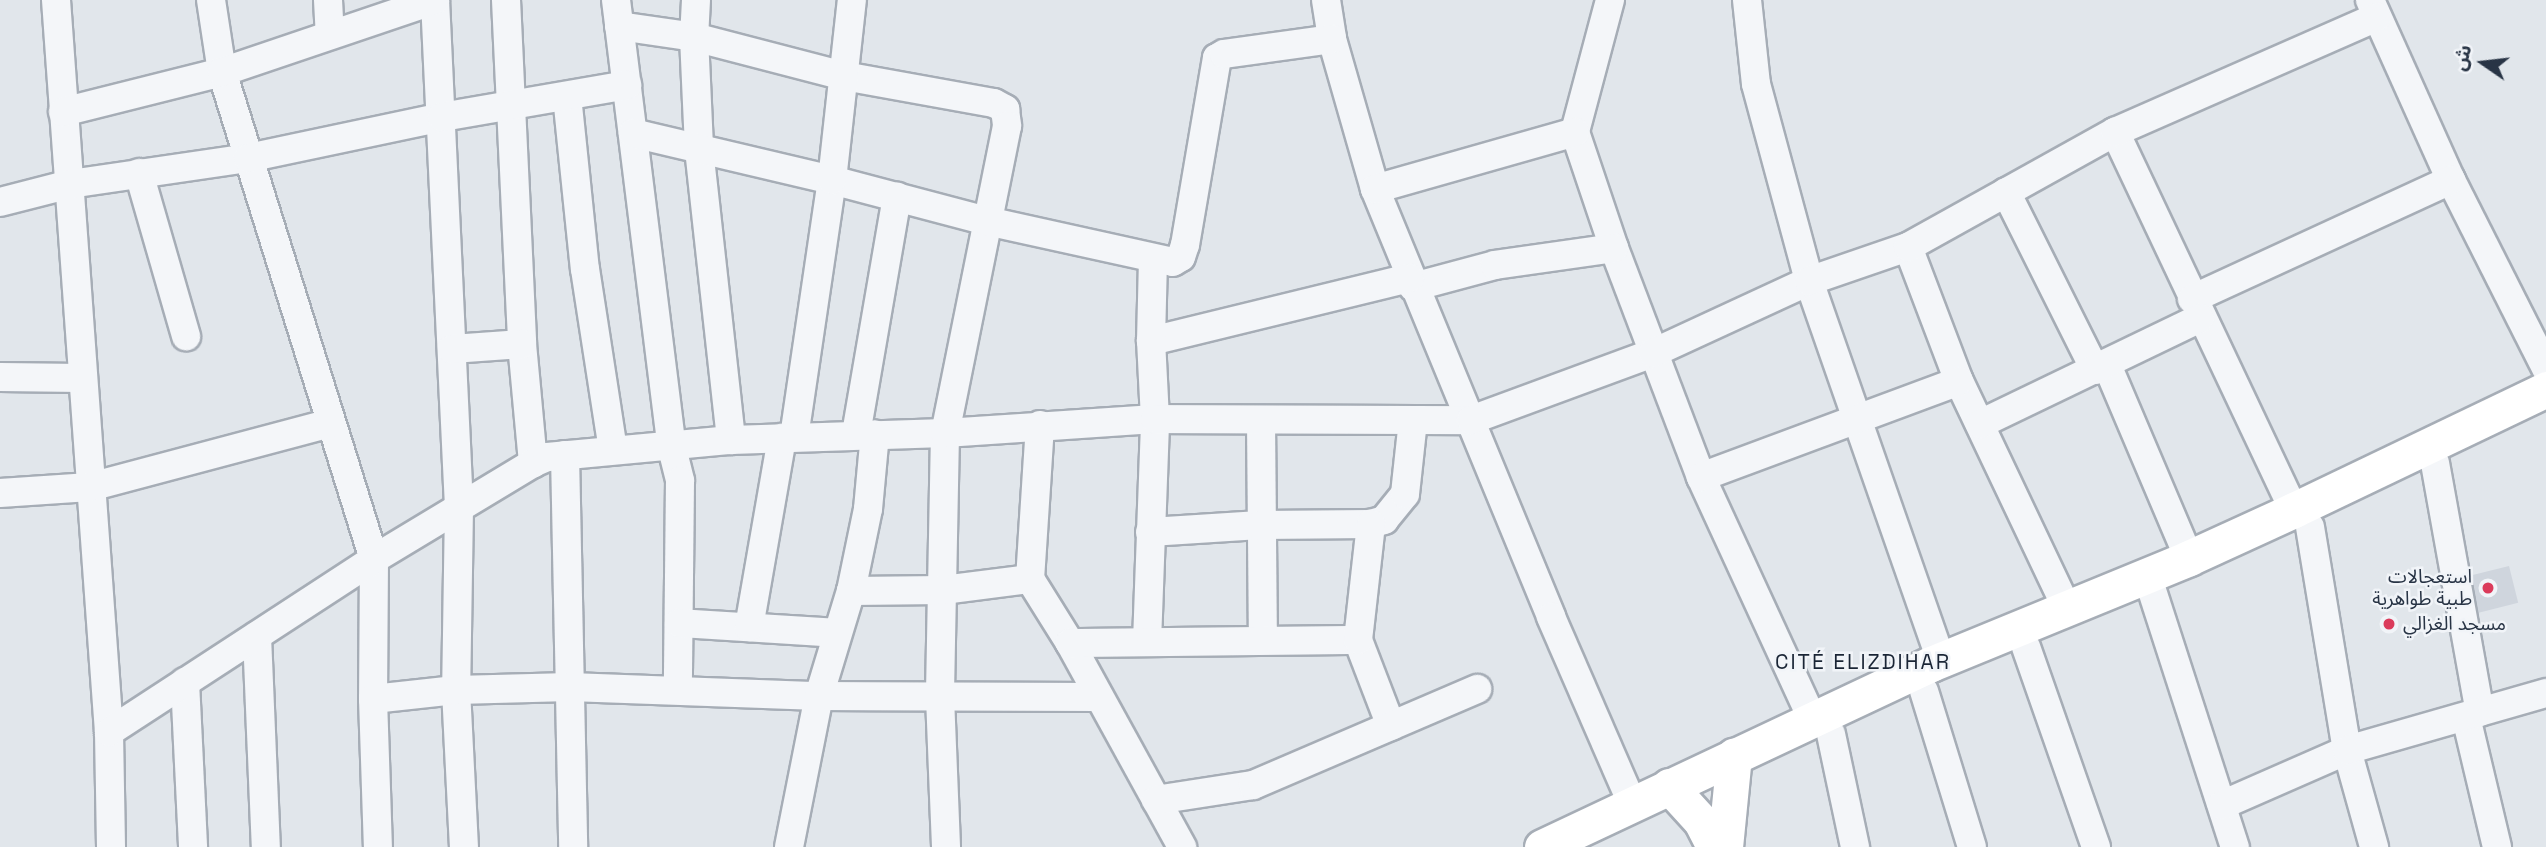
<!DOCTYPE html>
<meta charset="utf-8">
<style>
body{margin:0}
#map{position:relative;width:2546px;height:847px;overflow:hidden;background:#e1e6eb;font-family:"Space Grotesk","Noto Sans Arabic",sans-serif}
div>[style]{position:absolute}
.built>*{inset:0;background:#cfd5dd;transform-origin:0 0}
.roads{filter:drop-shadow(2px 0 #a6adb6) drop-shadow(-2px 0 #a6adb6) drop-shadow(0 2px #a6adb6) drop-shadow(0 -2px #a6adb6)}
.minor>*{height:28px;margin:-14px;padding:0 14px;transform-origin:14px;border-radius:14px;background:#f4f6f9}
.major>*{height:35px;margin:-17.5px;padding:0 17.5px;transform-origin:17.5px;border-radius:17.5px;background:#fff}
.dots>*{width:19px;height:19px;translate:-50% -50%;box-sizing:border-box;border:4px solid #f1f4f8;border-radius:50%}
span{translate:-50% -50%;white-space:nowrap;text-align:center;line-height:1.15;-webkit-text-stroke:5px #f1f4f8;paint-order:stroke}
.poi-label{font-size:19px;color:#283445}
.right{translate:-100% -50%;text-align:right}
.left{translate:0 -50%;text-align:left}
.neighbourhood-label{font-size:21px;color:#1a2535;letter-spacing:2px}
.north{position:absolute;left:2448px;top:28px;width:70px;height:70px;-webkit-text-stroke:5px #f1f4f8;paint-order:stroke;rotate:284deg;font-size:19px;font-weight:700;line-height:28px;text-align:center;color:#283445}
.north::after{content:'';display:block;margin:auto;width:24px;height:32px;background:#283445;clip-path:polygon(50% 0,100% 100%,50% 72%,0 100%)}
</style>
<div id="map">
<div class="built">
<div style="left:2509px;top:566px;width:38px;height:51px;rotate:76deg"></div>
</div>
<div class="roads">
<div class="minor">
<div style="left:56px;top:0;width:734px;rotate:85.86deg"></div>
<div style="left:109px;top:732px;width:115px;rotate:89deg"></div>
<div style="left:211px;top:0;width:73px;rotate:81.3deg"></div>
<div style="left:222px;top:72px;width:510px;rotate:72.67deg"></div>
<div style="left:374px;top:559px;width:140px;rotate:90.4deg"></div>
<div style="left:373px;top:699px;width:148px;rotate:88.1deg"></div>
<div style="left:328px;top:0;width:33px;rotate:87deg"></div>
<div style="left:435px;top:0;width:508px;rotate:87.29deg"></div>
<div style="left:459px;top:507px;width:183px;rotate:90.9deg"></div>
<div style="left:456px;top:690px;width:157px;rotate:87.1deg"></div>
<div style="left:506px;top:0;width:344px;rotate:87.3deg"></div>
<div style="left:522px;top:344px;width:120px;rotate:84.7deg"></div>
<div style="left:616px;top:0;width:447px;rotate:82.9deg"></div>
<div style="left:671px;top:444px;width:38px;rotate:76deg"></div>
<div style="left:680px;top:481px;width:208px;rotate:90.6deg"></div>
<div style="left:696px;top:0;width:37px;rotate:93deg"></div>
<div style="left:694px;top:37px;width:112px;rotate:87.4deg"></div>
<div style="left:699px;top:149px;width:293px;rotate:83.7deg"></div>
<div style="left:1326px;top:0;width:39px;rotate:81deg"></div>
<div style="left:1332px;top:39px;width:156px;rotate:74deg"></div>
<div style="left:1375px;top:189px;width:463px;rotate:67.6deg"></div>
<div style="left:1551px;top:617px;width:203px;rotate:66.5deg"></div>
<div style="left:1610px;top:0;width:137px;rotate:104.9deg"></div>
<div style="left:1575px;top:132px;width:122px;rotate:71.4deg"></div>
<div style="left:1614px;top:248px;width:245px;rotate:69.2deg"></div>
<div style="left:1701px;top:477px;width:265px;rotate:65.3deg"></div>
<div style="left:1747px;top:0;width:84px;rotate:83.9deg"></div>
<div style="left:1756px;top:84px;width:204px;rotate:74.9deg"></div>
<div style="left:1809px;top:281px;width:401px;rotate:70.8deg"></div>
<div style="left:2370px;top:0;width:197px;rotate:65.8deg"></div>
<div style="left:2451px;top:180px;width:211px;rotate:63.2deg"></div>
<div style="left:619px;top:26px;width:76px;rotate:8.3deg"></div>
<div style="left:694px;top:37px;width:155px;rotate:14.6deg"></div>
<div style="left:844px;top:76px;width:152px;rotate:10.2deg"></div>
<div style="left:994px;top:103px;width:13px;rotate:29deg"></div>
<div style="left:1005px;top:109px;width:17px;rotate:83deg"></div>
<div style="left:1007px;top:126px;width:313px;rotate:101.4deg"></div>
<div style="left:945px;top:433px;width:264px;rotate:91.1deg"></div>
<div style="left:940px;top:697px;width:150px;rotate:87.7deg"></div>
<div style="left:567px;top:96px;width:174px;rotate:84.1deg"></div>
<div style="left:585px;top:269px;width:183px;rotate:81.2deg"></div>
<div style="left:63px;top:112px;width:164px;rotate:-14.1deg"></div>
<div style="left:222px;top:72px;width:225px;rotate:-18.7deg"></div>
<div style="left:2115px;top:132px;width:418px;rotate:64.7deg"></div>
<div style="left:633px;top:133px;width:204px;rotate:13.3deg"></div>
<div style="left:832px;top:180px;width:160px;rotate:14.8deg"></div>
<div style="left:987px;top:221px;width:190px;rotate:12.4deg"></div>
<div style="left:1173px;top:262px;width:9px;rotate:-32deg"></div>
<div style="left:1181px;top:257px;width:13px;rotate:-72deg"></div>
<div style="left:1185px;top:245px;width:190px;rotate:-80.3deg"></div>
<div style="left:1217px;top:58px;width:8px;rotate:-30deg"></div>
<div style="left:1224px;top:54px;width:109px;rotate:-7.9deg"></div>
<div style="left:139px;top:173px;width:170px;rotate:73.9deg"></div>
<div style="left:1375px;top:189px;width:208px;rotate:-15.9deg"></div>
<div style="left:2006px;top:192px;width:199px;rotate:63.4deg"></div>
<div style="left:0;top:202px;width:72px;rotate:-14.4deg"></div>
<div style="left:70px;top:184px;width:180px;rotate:-8.3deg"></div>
<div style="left:248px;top:158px;width:198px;rotate:-11.9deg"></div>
<div style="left:442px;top:117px;width:188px;rotate:-9.8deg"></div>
<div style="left:1908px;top:247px;width:143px;rotate:69.2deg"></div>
<div style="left:1959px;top:381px;width:251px;rotate:64.6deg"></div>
<div style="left:1413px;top:287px;width:85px;rotate:-15deg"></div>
<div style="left:1495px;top:265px;width:120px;rotate:-8.1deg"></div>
<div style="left:2192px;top:299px;width:285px;rotate:-24.7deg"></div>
<div style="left:1151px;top:341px;width:266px;rotate:-13.7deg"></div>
<div style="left:452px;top:349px;width:70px;rotate:-4.1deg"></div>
<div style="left:2107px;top:365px;width:210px;rotate:67deg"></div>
<div style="left:0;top:377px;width:82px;rotate:0.7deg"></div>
<div style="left:1261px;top:420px;width:220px;rotate:89.5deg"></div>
<div style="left:1980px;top:424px;width:244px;rotate:-25.7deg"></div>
<div style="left:1040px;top:425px;width:154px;rotate:93.7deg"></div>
<div style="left:1030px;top:579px;width:75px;rotate:58deg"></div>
<div style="left:1070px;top:643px;width:233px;rotate:61.2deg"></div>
<div style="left:856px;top:434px;width:241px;rotate:-80.2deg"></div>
<div style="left:794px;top:437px;width:260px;rotate:-81.6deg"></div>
<div style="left:832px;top:180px;width:181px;rotate:-83.7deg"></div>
<div style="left:565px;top:455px;width:392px;rotate:88.8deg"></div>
<div style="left:2435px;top:463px;width:253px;rotate:79.8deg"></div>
<div style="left:1701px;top:477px;width:275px;rotate:-20.4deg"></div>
<div style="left:0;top:493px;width:90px;rotate:-3.8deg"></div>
<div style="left:90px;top:487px;width:249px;rotate:-14.9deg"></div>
<div style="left:2310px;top:527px;width:226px;rotate:80.6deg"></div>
<div style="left:2347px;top:750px;width:101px;rotate:74.4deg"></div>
<div style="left:1150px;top:532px;width:110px;rotate:-3.6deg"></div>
<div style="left:1260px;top:525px;width:111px;rotate:-0.5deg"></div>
<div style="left:1371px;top:524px;width:14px;rotate:-17deg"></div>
<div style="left:1384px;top:520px;width:33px;rotate:-51deg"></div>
<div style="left:1405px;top:494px;width:74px;rotate:-83.8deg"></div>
<div style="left:2147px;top:575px;width:286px;rotate:72.1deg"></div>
<div style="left:851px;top:591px;width:84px;rotate:-78.3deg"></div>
<div style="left:868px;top:509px;width:75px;rotate:-84.7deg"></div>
<div style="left:679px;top:623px;width:158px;rotate:3.6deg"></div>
<div style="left:749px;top:627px;width:192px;rotate:-80.1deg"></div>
<div style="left:257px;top:636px;width:211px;rotate:87.6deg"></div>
<div style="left:1358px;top:640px;width:92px;rotate:69deg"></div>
<div style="left:1147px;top:642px;width:223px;rotate:-87.9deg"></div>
<div style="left:1155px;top:419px;width:78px;rotate:-92.9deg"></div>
<div style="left:1151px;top:341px;width:82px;rotate:-88.6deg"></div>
<div style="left:1070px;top:643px;width:288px;rotate:-0.6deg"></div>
<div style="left:1358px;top:640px;width:117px;rotate:-83.6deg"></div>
<div style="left:2026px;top:647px;width:212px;rotate:70.7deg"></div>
<div style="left:185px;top:682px;width:165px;rotate:87.2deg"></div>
<div style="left:1924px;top:691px;width:163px;rotate:72.9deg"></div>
<div style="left:373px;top:699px;width:83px;rotate:-6.2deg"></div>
<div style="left:456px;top:690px;width:114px;rotate:-1.5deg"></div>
<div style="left:570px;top:687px;width:249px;rotate:2.1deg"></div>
<div style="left:819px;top:696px;width:280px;rotate:0.2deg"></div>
<div style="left:2466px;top:717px;width:134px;rotate:76.6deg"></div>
<div style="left:109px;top:732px;width:316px;rotate:-33.1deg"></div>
<div style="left:374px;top:559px;width:186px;rotate:-31.1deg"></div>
<div style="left:533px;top:463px;width:15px;rotate:-23deg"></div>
<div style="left:547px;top:457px;width:185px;rotate:-5.3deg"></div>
<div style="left:731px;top:440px;width:214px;rotate:-1.9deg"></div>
<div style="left:945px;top:433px;width:210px;rotate:-3.8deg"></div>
<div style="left:1155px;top:419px;width:316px;rotate:0.2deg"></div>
<div style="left:1471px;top:420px;width:194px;rotate:-20.2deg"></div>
<div style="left:1653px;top:353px;width:172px;rotate:-24.8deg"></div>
<div style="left:1809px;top:281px;width:105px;rotate:-19deg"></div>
<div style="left:1908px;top:247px;width:237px;rotate:-29.1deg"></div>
<div style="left:2115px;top:132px;width:286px;rotate:-23.7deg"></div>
<div style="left:1831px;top:734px;width:116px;rotate:78deg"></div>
<div style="left:1156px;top:800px;width:98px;rotate:-8.8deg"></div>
<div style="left:1253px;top:785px;width:244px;rotate:-23.2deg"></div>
<div style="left:2222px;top:805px;width:137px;rotate:-23.7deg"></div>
<div style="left:2347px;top:750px;width:207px;rotate:-16deg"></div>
<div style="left:789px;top:847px;width:154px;rotate:-78.8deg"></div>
<div style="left:819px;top:696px;width:110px;rotate:-73.1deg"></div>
<div style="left:851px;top:591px;width:92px;rotate:-0.6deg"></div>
<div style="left:943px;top:590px;width:88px;rotate:-7.2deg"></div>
</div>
<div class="major">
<div style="left:1669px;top:786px;width:47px;rotate:47.6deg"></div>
<div style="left:1701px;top:821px;width:29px;rotate:63deg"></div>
<div style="left:1542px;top:847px;width:430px;rotate:-25.2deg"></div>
<div style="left:1931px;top:664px;width:279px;rotate:-22.3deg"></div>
<div style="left:2189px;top:558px;width:115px;rotate:-24.6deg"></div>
<div style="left:2294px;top:510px;width:280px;rotate:-25.6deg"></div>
<div style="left:1725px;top:847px;width:92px;rotate:-84.4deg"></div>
</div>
</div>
<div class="dots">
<div style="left:2488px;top:588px;background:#db3b5b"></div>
<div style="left:2389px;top:624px;background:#db3b5b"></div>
</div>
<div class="poi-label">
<span class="right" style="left:2472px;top:588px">استعجالات<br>طبية طواهرية</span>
<span class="left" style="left:2403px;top:624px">مسجد الغزالي</span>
</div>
<div class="neighbourhood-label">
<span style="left:1863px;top:662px">CITÉ ELIZDIHAR</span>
</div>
<div class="north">ش</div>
</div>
